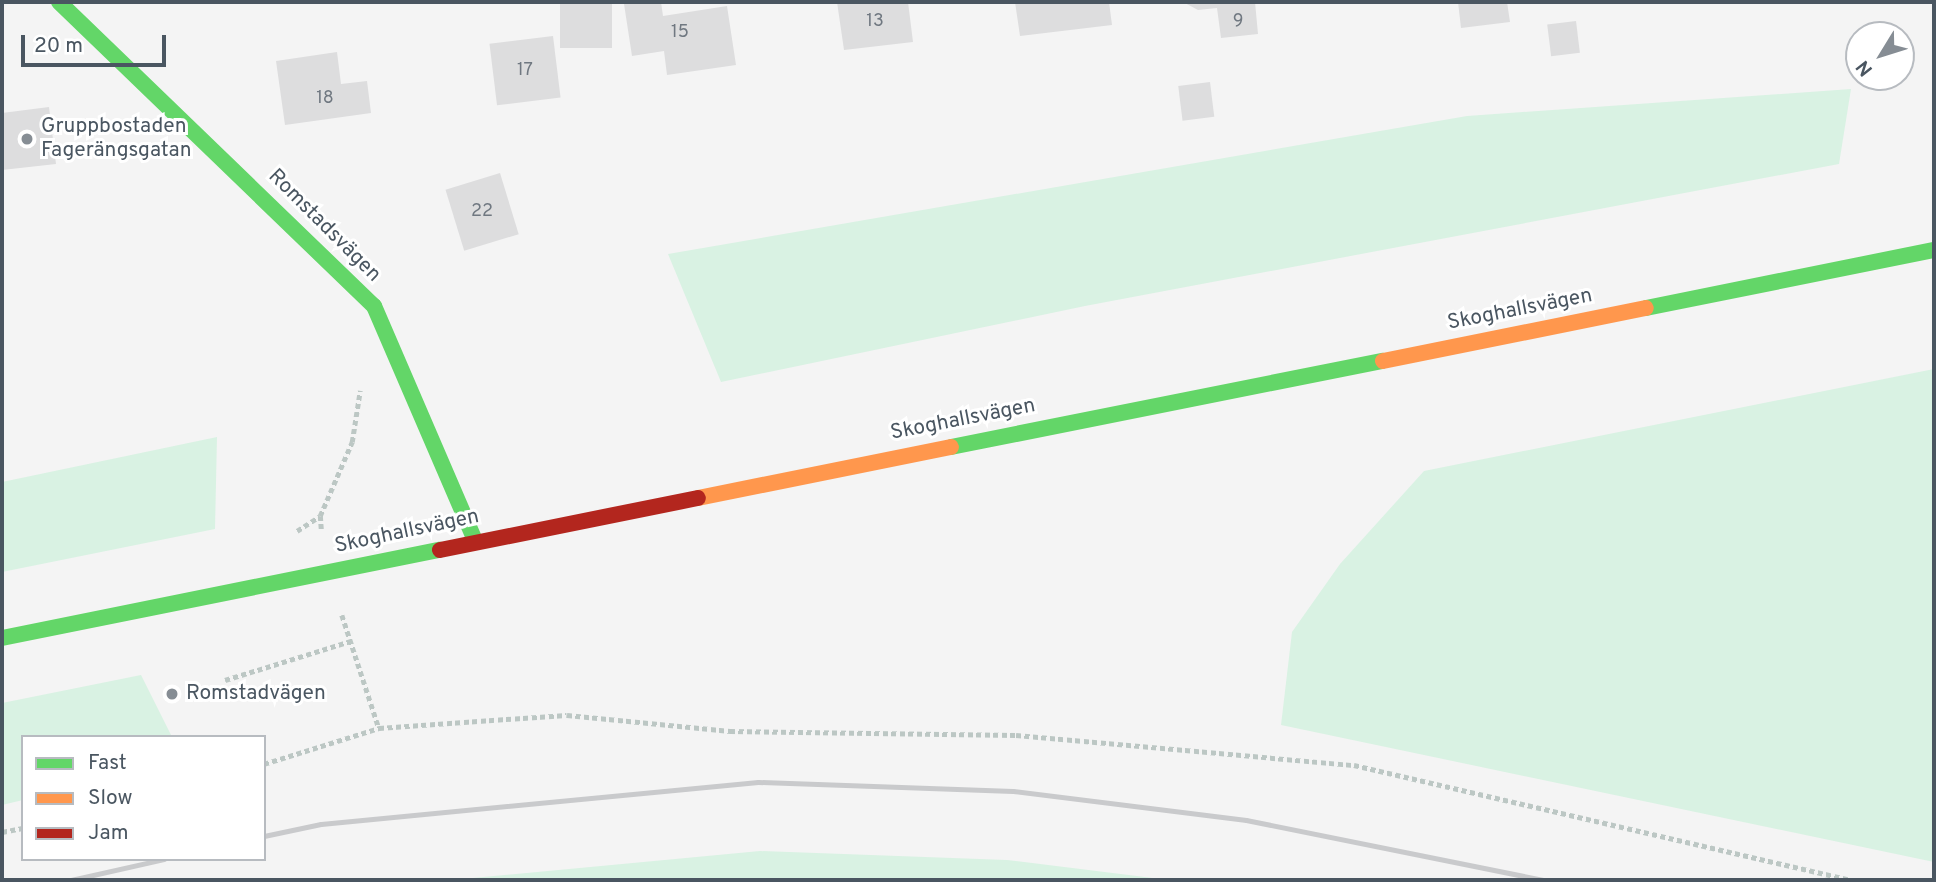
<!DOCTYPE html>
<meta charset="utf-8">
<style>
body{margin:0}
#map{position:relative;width:1936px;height:882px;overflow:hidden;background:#f4f4f4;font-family:Overpass,sans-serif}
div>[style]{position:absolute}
.green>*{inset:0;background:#d9f2e3}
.building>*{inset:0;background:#ddddde;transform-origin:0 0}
.path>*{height:4.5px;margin-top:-2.25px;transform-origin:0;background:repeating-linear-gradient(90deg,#bcc7c4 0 5px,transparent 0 8.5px)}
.fast>*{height:16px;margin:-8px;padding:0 8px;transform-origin:8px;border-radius:8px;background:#63d668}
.slow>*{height:16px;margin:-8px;padding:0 8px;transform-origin:8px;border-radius:8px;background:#ff974d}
.jam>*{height:16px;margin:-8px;padding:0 8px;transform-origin:8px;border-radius:8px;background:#b3261e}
.rail>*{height:5px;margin:-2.5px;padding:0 2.5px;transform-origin:2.5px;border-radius:2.5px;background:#c9cacc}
.dots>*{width:19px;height:19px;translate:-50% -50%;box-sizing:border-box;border:4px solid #fff;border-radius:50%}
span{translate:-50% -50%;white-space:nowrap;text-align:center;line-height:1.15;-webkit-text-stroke:6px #fff;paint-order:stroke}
.number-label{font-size:18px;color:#707881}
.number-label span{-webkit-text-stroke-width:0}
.poi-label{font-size:21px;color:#4a5661}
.left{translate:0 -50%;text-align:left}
.street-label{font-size:21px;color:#4a5661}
.frame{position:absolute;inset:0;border:4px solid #4a5661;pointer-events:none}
.legend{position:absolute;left:21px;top:735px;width:245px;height:126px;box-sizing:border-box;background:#fff;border:2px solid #b7bbc0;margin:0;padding:9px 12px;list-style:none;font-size:21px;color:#4a5661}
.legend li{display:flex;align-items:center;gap:14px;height:35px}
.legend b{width:35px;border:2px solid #b7bbc0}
.north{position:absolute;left:1845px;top:21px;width:70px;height:70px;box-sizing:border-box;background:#fff;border:2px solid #b7bbc0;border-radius:50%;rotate:232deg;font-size:19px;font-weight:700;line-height:28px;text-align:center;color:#4a5661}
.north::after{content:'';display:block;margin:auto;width:24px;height:32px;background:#868d94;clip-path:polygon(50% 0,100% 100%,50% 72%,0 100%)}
.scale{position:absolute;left:21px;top:35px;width:145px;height:32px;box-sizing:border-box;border:4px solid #4a5661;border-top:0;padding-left:9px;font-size:21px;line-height:24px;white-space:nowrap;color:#4a5661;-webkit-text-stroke:5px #fff;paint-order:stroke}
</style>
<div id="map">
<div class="green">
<div style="clip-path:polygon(1851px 89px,1839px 164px,1085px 306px,721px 382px,668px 254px,1467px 116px)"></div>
<div style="clip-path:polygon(1934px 369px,1934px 862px,1281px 725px,1292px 632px,1340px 564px,1424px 471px)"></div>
<div style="clip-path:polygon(217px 437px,215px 529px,2px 572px,2px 482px)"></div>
<div style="clip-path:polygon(141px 675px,172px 737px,23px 737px,23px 800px,2px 805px,2px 703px)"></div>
<div style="clip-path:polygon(760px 851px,1007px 860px,1169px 880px,451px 880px)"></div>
</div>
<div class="building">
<div style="left:560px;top:2px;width:52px;height:46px"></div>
<div style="clip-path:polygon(661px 2px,663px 16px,727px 6px,736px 65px,667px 75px,664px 51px,632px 56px,624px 4px)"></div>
<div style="clip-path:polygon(837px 2px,908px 2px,913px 42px,844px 50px)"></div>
<div style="clip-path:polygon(1015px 2px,1109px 2px,1112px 25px,1020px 36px)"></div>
<div style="clip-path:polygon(1183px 2px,1255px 2px,1258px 34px,1221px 38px,1217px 8px,1198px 10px)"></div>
<div style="clip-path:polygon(1458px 2px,1507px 2px,1510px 22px,1461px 28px)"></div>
<div style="left:1576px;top:21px;width:32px;height:29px;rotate:83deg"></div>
<div style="left:553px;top:36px;width:62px;height:64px;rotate:83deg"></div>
<div style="clip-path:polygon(337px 52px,341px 84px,367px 81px,371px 113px,285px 125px,276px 61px)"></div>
<div style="left:1210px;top:82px;width:35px;height:32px;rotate:83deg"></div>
<div style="clip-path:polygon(49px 107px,56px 164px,2px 170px,2px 113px)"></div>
<div style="left:500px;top:173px;width:64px;height:57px;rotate:73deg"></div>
</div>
<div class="path">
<div style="left:321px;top:529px;width:13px;rotate:-94deg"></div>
<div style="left:320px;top:516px;width:81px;rotate:-66.6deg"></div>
<div style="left:352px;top:442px;width:52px;rotate:-81.1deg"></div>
<div style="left:297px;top:531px;width:27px;rotate:-33deg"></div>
<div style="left:342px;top:615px;width:119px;rotate:71.9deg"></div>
<div style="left:225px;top:680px;width:132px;rotate:-17.2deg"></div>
<div style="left:264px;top:764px;width:121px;rotate:-17.4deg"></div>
<div style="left:379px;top:728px;width:188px;rotate:-4deg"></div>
<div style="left:567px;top:715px;width:164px;rotate:5.6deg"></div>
<div style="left:730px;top:731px;width:286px;rotate:0.8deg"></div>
<div style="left:1016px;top:735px;width:339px;rotate:5.1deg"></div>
<div style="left:1354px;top:765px;width:510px;rotate:13.03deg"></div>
<div style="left:2px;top:832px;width:21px;rotate:-11deg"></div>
</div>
<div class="fast">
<div style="left:59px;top:2px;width:438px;rotate:44deg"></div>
<div style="left:374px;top:306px;width:253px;rotate:66.7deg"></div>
<div style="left:1646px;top:308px;width:294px;rotate:-11.4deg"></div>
<div style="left:951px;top:447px;width:440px;rotate:-11.3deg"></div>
<div style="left:2px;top:638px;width:447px;rotate:-11.4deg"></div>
</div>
<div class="slow">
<div style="left:1383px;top:361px;width:268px;rotate:-11.4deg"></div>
<div style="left:698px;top:498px;width:258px;rotate:-11.4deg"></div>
</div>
<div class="jam">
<div style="left:440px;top:550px;width:263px;rotate:-11.4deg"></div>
</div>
<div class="rail">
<div style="left:264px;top:836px;width:58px;rotate:-11.9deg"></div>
<div style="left:321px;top:824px;width:439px;rotate:-5.5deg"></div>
<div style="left:758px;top:782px;width:255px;rotate:2deg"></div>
<div style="left:1013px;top:791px;width:235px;rotate:7.1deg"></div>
<div style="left:1246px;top:820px;width:303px;rotate:11.4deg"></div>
<div style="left:71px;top:880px;width:95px;rotate:-12.7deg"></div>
</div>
<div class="dots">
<div style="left:27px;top:139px;background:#868d94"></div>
<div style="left:172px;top:694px;background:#868d94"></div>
</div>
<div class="number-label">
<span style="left:875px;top:22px">13</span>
<span style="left:1238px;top:22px">9</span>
<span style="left:680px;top:33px">15</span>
<span style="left:525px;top:71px">17</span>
<span style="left:325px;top:99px">18</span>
<span style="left:482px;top:212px">22</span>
</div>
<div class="poi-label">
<span class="left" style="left:41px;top:139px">Gruppbostaden<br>Fagerängsgatan</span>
<span class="left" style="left:186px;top:694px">Romstadvägen</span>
</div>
<div class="street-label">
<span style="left:324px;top:226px;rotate:45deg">Romstadsvägen</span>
<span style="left:1520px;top:310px;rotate:-11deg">Skoghallsvägen</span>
<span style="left:963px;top:420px;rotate:-11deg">Skoghallsvägen</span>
<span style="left:407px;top:532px;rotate:-12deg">Skoghallsvägen</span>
</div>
<div class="frame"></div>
<ul class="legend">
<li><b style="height:9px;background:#63d668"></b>Fast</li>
<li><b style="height:9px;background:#ff974d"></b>Slow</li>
<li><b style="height:9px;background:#b3261e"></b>Jam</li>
</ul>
<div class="north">N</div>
<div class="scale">20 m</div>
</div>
